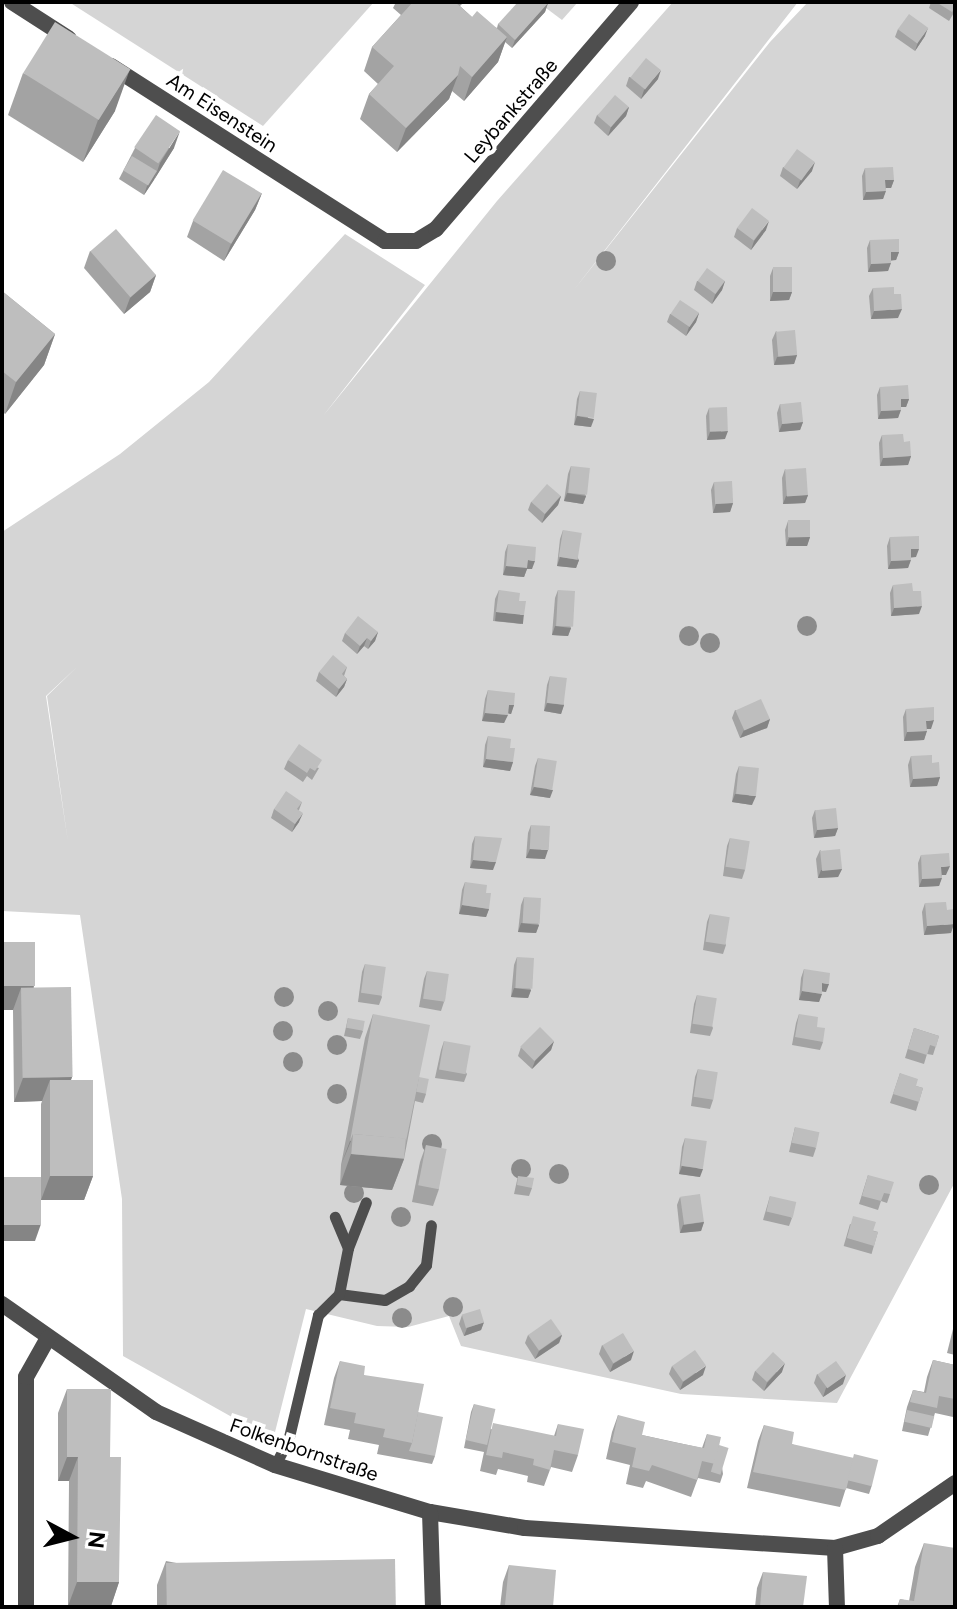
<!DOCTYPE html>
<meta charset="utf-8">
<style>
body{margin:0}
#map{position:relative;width:957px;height:1609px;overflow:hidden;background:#fff;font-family:Figtree,sans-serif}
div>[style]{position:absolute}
.green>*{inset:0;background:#d5d5d5}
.service>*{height:11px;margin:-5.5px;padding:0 5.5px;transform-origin:5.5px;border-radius:5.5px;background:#4e4e4e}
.minor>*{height:16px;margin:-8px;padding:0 8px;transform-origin:8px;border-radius:8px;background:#4e4e4e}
.trees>*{width:20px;height:20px;margin:-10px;border-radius:50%;background:#8b8b8b}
.wall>*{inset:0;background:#a3a3a3;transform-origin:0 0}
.shaded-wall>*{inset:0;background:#858585;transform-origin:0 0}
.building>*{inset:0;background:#bebebe;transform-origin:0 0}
span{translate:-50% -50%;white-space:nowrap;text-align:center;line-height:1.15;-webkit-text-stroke:8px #fff;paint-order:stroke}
.street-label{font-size:20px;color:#000}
.frame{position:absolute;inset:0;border:4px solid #000;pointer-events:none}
.north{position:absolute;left:32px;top:1497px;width:80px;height:80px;-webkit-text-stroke:6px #fff;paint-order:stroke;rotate:97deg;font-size:22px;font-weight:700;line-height:32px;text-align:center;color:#000}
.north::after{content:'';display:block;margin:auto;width:28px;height:36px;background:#000;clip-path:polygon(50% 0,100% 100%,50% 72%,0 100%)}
</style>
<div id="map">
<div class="green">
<div style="clip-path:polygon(69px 2px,374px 2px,263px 126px)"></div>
<div style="clip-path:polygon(538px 2px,578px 2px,562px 20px)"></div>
<div style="clip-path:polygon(evenodd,673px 2px,798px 2px,573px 291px,770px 42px,808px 2px,955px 2px,955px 1182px,837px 1403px,681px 1394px,461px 1346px,449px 1316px,408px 1327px,377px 1326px,306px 1309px,273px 1440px,123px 1356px,122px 1199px,80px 915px,2px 911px,2px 532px,120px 454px,209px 382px,345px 234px,425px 285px,323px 416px,497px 201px,673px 2px,78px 666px,47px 696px,68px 842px,46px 696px,78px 666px)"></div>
</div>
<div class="service">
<div style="left:348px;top:1248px;width:49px;rotate:-68.6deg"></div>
<div style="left:339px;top:1294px;width:46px;rotate:7.4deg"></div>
<div style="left:385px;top:1300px;width:28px;rotate:-30deg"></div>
<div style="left:409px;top:1286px;width:27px;rotate:-51deg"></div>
<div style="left:426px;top:1265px;width:40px;rotate:-82.9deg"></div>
<div style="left:275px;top:1465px;width:27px;rotate:-62deg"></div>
<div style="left:288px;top:1441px;width:130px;rotate:-76.6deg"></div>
<div style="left:318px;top:1315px;width:30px;rotate:-45deg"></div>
<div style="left:339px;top:1294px;width:47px;rotate:-78.9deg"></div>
<div style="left:348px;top:1248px;width:34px;rotate:-113deg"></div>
</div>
<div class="minor">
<div style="left:12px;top:2px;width:67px;rotate:32.7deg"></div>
<div style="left:111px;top:66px;width:325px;rotate:32.6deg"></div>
<div style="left:385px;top:241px;width:31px"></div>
<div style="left:416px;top:241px;width:23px;rotate:-31deg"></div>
<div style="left:436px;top:229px;width:299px;rotate:-49.3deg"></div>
<div style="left:2px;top:1304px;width:188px;rotate:35deg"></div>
<div style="left:156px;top:1412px;width:130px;rotate:24deg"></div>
<div style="left:275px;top:1465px;width:162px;rotate:16.9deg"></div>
<div style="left:430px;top:1512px;width:96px;rotate:9.6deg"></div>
<div style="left:525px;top:1528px;width:311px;rotate:3.7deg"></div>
<div style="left:835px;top:1548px;width:45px;rotate:-15.6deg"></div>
<div style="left:878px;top:1536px;width:93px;rotate:-34.5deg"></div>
<div style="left:430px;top:1512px;width:95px;rotate:88.2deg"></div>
<div style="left:835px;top:1548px;width:59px;rotate:88.1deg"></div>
<div style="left:26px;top:1607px;width:230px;rotate:-90deg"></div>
<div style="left:26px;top:1377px;width:45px;rotate:-60.6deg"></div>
</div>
<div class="trees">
<div style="left:606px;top:261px"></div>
<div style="left:807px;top:626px"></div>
<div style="left:689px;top:636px"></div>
<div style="left:710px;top:643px"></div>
<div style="left:284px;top:997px"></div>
<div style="left:328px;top:1011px"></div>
<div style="left:283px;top:1031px"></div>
<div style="left:337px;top:1045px"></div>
<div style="left:293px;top:1062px"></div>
<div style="left:337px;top:1094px"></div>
<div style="left:432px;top:1144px"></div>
<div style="left:521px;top:1169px"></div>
<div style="left:559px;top:1174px"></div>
<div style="left:929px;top:1185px"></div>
<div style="left:354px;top:1193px"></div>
<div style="left:401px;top:1217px"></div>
<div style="left:453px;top:1307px"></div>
<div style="left:402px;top:1318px"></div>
</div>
<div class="wall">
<div style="clip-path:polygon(396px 2px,464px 2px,460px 6px,472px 17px,497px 28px,498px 24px,548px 3px,545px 12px,512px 48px,505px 42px,498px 62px,464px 101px,452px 91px,449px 99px,397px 152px,360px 119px,369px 94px,378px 84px,364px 71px,372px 47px,401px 15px,393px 8px)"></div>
<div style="clip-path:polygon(931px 2px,955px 2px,955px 11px,949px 21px,929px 8px)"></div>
<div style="clip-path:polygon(898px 29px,925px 36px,915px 51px,895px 37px)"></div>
<div style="clip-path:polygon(23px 73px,115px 111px,83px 162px,8px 115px)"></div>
<div style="clip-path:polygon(629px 77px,658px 79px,641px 99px,626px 86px)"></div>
<div style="clip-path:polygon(629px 107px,626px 116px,608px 136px,594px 123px,597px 115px)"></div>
<div style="clip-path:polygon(135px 148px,174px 148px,144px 195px,119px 179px)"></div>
<div style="clip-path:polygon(783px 167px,812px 171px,797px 189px,780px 176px)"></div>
<div style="clip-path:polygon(865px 168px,894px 180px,891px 188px,886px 188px,883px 199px,863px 200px,862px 176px)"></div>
<div style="clip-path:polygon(262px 193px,255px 210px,224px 261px,187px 237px,193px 221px)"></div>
<div style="clip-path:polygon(737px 228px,766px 230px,751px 250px,734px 237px)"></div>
<div style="clip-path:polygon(870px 240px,899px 252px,896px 260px,891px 260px,888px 271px,868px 272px,867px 248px)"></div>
<div style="clip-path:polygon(90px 251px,156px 275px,150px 292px,124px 314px,84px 268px)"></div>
<div style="clip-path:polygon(773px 268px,792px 292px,789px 300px,770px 301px,770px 276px)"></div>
<div style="clip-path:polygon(697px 281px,725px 281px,722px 290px,712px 304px,694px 290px)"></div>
<div style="clip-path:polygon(873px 288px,898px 318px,871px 319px,869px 296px)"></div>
<div style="clip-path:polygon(2px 291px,55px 334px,44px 365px,5px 414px,2px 411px)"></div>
<div style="clip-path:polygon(699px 313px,696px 322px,686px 336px,667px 322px,670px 314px)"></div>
<div style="clip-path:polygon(776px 331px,797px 355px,794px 364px,774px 365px,772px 340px)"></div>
<div style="clip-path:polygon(880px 387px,909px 399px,906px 407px,901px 407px,898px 418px,878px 419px,877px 395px)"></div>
<div style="clip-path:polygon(580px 391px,591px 427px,574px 425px,577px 399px)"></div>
<div style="clip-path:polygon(780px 404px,803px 422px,800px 430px,779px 432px,777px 413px)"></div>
<div style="clip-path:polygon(709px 408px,725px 439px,707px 440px,706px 416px)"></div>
<div style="clip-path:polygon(882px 435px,911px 456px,908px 465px,880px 466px,879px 443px)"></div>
<div style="clip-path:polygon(571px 466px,586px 496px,583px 504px,564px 501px,568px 474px)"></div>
<div style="clip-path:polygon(785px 469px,808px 495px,805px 503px,783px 504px,782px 478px)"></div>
<div style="clip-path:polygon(714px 482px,733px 503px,730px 512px,713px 513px,711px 490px)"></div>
<div style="clip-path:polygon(561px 496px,558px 505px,542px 523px,528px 510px,531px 502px)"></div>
<div style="clip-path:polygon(788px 521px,810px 537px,807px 546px,786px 546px,785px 530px)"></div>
<div style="clip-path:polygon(563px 530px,579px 560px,576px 568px,557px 566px,560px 539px)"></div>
<div style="clip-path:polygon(890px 537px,916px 557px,911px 557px,908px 568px,888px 569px,887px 546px)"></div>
<div style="clip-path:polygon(508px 544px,532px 569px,527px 569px,524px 577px,503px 575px,505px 552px)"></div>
<div style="clip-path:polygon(893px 585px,913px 591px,919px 614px,891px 616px,890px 593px)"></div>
<div style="clip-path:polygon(499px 590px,519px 601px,521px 624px,493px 621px,495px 599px)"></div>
<div style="clip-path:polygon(558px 590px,571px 628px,568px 636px,552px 635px,555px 598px)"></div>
<div style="clip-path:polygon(378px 632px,375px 641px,368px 649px,364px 646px,357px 654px,342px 641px,345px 633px)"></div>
<div style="clip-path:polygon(347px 667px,344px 676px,347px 679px,344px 687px,336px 697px,316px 681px,319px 672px)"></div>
<div style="clip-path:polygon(550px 676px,564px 705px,561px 714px,544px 711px,547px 685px)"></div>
<div style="clip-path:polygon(488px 690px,514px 705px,511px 714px,508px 713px,504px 723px,482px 721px,485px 699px)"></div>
<div style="clip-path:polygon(906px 709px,931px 729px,927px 729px,924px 740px,904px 741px,903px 717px)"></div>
<div style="clip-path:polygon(735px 710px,770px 719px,767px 728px,740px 738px,732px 718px)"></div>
<div style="clip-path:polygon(488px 736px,510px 748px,513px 762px,510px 771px,483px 767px,485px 745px)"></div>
<div style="clip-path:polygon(911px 756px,940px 777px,937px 786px,910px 787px,908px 765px)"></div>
<div style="clip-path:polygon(538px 758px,550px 798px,530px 795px,535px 766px)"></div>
<div style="clip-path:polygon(288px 760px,319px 768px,312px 780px,307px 776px,303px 782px,284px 769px)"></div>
<div style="clip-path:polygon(739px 766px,752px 805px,732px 802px,736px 774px)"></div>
<div style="clip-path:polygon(302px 802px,299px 810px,299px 822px,292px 832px,271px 818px,274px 809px)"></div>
<div style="clip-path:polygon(815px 810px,838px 828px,835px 836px,814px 838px,812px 818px)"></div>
<div style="clip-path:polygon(531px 825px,545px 859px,526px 858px,528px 833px)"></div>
<div style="clip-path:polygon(475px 836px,493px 870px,470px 868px,472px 844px)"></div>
<div style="clip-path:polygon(730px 838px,745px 870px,742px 879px,723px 876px,727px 846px)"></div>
<div style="clip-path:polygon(820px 850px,842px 869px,838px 877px,818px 878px,816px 859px)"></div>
<div style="clip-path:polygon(921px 855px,946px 875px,942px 875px,939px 886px,919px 887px,918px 863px)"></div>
<div style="clip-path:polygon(465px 882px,486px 893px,489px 909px,486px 917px,459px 914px,462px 890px)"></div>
<div style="clip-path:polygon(524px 897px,539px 925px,536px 933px,518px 932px,521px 905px)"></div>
<div style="clip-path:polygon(925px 903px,951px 933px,924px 935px,922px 912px)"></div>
<div style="clip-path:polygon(710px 914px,726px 945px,723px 954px,703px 950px,707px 922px)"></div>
<div style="clip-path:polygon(2px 942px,34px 988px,72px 1077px,71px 1080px,93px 1176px,84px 1200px,41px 1200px,41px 1104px,42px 1101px,14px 1102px,13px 1010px)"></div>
<div style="clip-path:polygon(517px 957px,531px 990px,528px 998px,511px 997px,514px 965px)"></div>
<div style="clip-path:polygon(365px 964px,382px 997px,379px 1005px,358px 1002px,362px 972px)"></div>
<div style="clip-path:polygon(804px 969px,826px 992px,822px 991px,819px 1002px,799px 1000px,801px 978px)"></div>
<div style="clip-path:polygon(427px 971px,444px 1002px,441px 1011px,419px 1007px,424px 979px)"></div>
<div style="clip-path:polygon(697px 995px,713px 1028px,710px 1036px,690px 1033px,694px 1004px)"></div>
<div style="clip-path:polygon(373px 1014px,419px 1077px,426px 1094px,423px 1103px,415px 1101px,404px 1159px,392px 1190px,340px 1185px,341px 1165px,365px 1038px)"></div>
<div style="clip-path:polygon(799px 1014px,823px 1042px,820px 1050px,792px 1045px,796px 1023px)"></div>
<div style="clip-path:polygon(348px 1018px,363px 1031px,360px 1039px,344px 1036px)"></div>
<div style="clip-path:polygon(914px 1028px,939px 1036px,933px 1055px,927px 1054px,924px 1064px,905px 1058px)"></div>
<div style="clip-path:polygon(444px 1041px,467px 1074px,464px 1082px,435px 1078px,441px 1050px)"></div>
<div style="clip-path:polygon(554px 1041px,551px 1050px,532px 1069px,518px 1056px,521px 1047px)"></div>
<div style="clip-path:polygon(698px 1069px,713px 1100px,710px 1109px,691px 1106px,695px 1077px)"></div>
<div style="clip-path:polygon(900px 1073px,916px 1086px,923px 1088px,916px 1111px,890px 1103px)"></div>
<div style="clip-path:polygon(795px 1127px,816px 1148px,813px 1157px,789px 1152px)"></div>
<div style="clip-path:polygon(685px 1138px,700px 1177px,679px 1174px,682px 1147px)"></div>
<div style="clip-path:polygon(426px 1145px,439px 1189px,433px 1206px,412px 1202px,420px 1162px)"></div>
<div style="clip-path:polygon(868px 1175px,890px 1194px,887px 1203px,881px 1201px,878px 1210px,859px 1204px)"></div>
<div style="clip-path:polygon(518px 1176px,532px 1188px,529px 1196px,514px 1194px)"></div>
<div style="clip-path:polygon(770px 1196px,792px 1218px,789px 1226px,763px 1220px)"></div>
<div style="clip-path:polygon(680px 1197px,704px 1222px,701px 1231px,680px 1233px,677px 1205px)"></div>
<div style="left:850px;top:1224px;width:29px;height:23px;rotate:16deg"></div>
<div style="clip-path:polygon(462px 1315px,484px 1322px,481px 1330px,464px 1336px,459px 1324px)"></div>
<div style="clip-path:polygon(955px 1321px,955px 1355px,947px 1353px)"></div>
<div style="clip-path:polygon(528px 1335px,562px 1335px,559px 1343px,535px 1359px,525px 1343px)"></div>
<div style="clip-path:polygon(602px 1345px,631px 1360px,610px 1372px,599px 1354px)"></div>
<div style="clip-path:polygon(933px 1360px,955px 1365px,955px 1412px,953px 1417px,935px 1413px,928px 1436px,902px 1431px,907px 1407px,913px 1390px,924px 1392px,927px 1377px)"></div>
<div style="clip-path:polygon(340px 1361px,364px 1375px,418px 1412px,435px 1456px,432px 1464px,377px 1454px,379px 1445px,348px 1439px,350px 1430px,324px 1425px,334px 1378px)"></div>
<div style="clip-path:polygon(672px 1366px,703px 1375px,680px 1390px,669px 1374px)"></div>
<div style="clip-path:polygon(755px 1371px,782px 1372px,764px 1391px,752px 1380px)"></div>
<div style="clip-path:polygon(817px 1374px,843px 1384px,823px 1397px,814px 1383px)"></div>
<div style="clip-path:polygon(67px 1389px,110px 1457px,119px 1582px,111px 1606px,68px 1606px,69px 1481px,58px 1481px,58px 1413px)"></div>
<div style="clip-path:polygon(474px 1404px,490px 1429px,554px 1436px,558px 1424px,578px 1455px,572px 1472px,551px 1467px,544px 1486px,527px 1482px,528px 1476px,498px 1469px,496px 1475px,480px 1471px,484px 1452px,464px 1448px,471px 1412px)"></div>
<div style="clip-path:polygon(618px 1415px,642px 1435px,702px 1448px,707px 1434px,719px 1445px,723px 1474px,720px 1483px,698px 1478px,691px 1497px,646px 1481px,643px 1488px,626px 1484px,630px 1465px,606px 1459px,612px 1432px)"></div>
<div style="clip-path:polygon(764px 1425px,792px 1444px,872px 1485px,869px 1494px,846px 1488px,840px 1507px,747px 1488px,758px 1441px)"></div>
<div style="clip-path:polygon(924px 1543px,955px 1607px,897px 1607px,900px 1599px,909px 1601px,915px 1567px)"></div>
<div style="clip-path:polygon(166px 1561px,396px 1605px,395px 1607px,157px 1607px,157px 1585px)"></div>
<div style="clip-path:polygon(509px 1565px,553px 1607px,500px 1607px,503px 1582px)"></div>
<div style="clip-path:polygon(763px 1572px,803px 1607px,755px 1607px,757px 1588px)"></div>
</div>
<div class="shaded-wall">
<div style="clip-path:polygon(548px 3px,545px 12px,512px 48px,515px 40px)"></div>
<div style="clip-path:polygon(928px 28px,925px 36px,915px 51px,918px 42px)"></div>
<div style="clip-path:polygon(507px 37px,498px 62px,464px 101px,472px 77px)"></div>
<div style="clip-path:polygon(130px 69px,115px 111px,83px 162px,98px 120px)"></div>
<div style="clip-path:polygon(661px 70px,658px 79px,641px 99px,644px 90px)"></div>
<div style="clip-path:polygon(458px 75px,449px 99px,397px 152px,406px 128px)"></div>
<div style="clip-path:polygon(629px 107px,626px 116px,608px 136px,611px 127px)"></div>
<div style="clip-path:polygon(180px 131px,174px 148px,154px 180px,160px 163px)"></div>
<div style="clip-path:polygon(815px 162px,812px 171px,797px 189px,800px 181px)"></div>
<div style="clip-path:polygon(157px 171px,154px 180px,144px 195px,147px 186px)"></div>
<div style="clip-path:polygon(885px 180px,894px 180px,891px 188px,882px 188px)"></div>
<div style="clip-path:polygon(886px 191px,883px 199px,863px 200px,866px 192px)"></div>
<div style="clip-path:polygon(262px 193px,255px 210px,224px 261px,231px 244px)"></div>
<div style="clip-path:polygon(769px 221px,766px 230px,751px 250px,754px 241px)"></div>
<div style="clip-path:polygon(891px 252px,899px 252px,896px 260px,888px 261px)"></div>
<div style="clip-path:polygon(891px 263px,888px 271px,868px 272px,871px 264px)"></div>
<div style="clip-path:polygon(156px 275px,150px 292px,124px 314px,130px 298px)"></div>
<div style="clip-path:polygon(725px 281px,722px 290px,712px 304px,715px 295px)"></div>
<div style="clip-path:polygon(773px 292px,792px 292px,789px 300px,770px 301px)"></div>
<div style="clip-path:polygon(902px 309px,898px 318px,871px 319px,874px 311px)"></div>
<div style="clip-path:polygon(699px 313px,696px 322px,686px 336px,689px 327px)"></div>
<div style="clip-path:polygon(55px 334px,44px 365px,5px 414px,16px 382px)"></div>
<div style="clip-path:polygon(797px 355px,794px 364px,774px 365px,777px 357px)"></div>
<div style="clip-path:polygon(901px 399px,909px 399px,906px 407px,898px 407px)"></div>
<div style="clip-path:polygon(901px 410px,898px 418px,878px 419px,881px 411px)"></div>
<div style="clip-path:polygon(577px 416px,594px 419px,591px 427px,574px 425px)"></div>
<div style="clip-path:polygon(803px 422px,800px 430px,779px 432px,782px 424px)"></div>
<div style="clip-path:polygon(728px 431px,725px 439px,707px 440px,710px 432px)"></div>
<div style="clip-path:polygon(911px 456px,908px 465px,880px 466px,883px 458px)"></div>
<div style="clip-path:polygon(567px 493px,586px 496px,583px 504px,564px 501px)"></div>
<div style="clip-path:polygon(808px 495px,805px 503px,783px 504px,786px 496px)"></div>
<div style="clip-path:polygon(561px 496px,558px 505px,542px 523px,545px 514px)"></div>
<div style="clip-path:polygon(733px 503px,730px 512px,713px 513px,716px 504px)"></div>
<div style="clip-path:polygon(810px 537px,807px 546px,786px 546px,789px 538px)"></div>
<div style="clip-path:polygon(911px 549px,919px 549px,916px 557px,907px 558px)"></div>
<div style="clip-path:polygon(560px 557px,579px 560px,576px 568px,557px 566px)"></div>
<div style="clip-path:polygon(528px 560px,535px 561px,532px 569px,527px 569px,524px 577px,503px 575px,506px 566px)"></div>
<div style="clip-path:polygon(911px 560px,908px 568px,888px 569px,891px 561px)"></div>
<div style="clip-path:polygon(922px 606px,919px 614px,891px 616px,894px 608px)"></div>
<div style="left:496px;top:612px;width:28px;height:9px;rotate:6deg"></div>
<div style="clip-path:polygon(555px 626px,571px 628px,568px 636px,552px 635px)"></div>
<div style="clip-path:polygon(378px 632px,375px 641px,368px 649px,371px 641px)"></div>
<div style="clip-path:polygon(367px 638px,364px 646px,357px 654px,360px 646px)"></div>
<div style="clip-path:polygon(347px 679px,344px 687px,336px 697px,339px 689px)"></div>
<div style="clip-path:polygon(547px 703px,564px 705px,561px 714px,544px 711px)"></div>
<div style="clip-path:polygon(509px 705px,514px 705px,511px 714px,506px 713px)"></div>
<div style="clip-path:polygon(485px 713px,508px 715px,504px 723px,482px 721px)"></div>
<div style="clip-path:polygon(770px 719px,767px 728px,740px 738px,744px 730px)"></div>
<div style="clip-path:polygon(934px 720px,931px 729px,923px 729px,926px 721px)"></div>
<div style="clip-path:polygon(927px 731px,924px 740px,904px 741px,907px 732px)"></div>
<div style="clip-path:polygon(486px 759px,513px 762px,510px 771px,483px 767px)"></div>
<div style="clip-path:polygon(940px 777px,937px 786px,910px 787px,913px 779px)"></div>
<div style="clip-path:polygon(534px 787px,553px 790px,550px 798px,530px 795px)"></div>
<div style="clip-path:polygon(735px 794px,756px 796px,752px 805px,732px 802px)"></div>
<div style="clip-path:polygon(303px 813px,299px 822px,292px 832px,295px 824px)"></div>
<div style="clip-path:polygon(838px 828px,835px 836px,814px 838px,817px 830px)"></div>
<div style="clip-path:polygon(530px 849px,548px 850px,545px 859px,526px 858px)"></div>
<div style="clip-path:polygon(473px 860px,496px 862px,493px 870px,470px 868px)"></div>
<div style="clip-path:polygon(950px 866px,946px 875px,938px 875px,941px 867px)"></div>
<div style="clip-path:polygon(842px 869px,838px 877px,818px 878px,821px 870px)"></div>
<div style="clip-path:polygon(942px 878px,939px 886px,919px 887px,922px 879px)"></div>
<div style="clip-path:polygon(462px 905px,489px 909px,486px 917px,459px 914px)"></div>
<div style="clip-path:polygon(521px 923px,539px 925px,536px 933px,518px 932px)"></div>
<div style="clip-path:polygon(954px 924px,951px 933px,924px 935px,927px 926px)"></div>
<div style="clip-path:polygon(822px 983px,829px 984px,826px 992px,819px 991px)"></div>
<div style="clip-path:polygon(2px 986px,34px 986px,26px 1010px,21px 988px,13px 1010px,2px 1010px)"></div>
<div style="clip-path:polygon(514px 988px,531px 990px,528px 998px,511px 997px)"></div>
<div style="clip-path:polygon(802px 991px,822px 994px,819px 1002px,799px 1000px)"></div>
<div style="clip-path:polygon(554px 1041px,551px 1050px,532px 1069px,535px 1061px)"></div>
<div style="clip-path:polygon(72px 1077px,63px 1101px,50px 1080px,42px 1101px,14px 1102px,23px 1078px)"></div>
<div style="clip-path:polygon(350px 1141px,351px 1141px,341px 1165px)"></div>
<div style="clip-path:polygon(351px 1154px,404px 1159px,392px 1190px,340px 1185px)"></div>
<div style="clip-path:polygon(682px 1166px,703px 1169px,700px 1177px,679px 1174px)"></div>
<div style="clip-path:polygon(50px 1176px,93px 1176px,84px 1200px,41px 1200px)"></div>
<div style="clip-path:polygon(704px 1222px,701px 1231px,680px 1233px,683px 1225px)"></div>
<div style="clip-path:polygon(41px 1224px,35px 1241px,2px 1241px,2px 1225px)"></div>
<div style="clip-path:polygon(484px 1322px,481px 1330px,464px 1336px,467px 1328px)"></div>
<div style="clip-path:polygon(562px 1335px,559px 1343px,535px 1359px,539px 1351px)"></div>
<div style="clip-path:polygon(634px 1351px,631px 1360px,610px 1372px,613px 1364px)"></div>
<div style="clip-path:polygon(785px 1363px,782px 1372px,764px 1391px,767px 1383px)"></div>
<div style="clip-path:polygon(706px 1366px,703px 1375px,680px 1390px,683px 1382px)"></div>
<div style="clip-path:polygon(846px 1375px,843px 1384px,823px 1397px,826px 1388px)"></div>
<div style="clip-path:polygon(67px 1457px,78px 1457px,69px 1481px,58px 1481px)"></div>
<div style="clip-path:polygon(77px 1582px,119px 1582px,111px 1606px,68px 1606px)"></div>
<div style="clip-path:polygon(396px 1605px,395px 1607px,210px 1607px)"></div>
</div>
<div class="building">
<div style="clip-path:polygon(413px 2px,455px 2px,472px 17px,477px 11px,507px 37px,472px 77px,460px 66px,458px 75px,406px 128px,369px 94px,394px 66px,372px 47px)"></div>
<div style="clip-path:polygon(518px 2px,546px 2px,548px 3px,515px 40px,498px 24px)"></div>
<div style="clip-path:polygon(936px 2px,955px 2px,955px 7px,952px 12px)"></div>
<div style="left:909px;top:14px;width:24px;height:19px;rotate:36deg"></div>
<div style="left:55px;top:22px;width:89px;height:60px;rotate:32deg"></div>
<div style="left:646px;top:58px;width:19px;height:25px;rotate:39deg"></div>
<div style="left:615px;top:95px;width:18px;height:27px;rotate:41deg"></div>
<div style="left:156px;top:115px;width:29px;height:39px;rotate:34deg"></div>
<div style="left:797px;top:149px;width:22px;height:23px;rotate:36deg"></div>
<div style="left:132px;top:156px;width:29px;height:17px;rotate:31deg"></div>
<div style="clip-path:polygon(893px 167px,894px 180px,885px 180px,886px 191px,866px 192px,865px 168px)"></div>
<div style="left:223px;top:170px;width:45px;height:59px;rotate:31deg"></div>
<div style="left:752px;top:208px;width:21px;height:25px;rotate:37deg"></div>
<div style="left:116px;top:229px;width:61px;height:34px;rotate:49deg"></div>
<div style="clip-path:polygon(899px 239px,899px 252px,891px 252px,891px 263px,871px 264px,870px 240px)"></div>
<div style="left:792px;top:267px;width:25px;height:19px;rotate:90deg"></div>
<div style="left:707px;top:268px;width:22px;height:16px;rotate:36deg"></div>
<div style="clip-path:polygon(894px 287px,894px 294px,901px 294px,902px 309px,874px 311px,873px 288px)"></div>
<div style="clip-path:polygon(2px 291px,55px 334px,16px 382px,2px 371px)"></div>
<div style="left:680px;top:300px;width:23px;height:17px;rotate:34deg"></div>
<div style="left:795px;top:330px;width:25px;height:19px;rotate:85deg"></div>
<div style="clip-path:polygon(908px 385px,909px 399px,901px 399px,901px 410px,881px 411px,880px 387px)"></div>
<div style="left:580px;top:391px;width:17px;height:25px;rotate:7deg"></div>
<div style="left:801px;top:402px;width:20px;height:21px;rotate:84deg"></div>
<div style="left:727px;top:407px;width:24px;height:18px;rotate:88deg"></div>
<div style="clip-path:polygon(903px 434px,904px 442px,910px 441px,911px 456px,883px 458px,882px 435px)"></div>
<div style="left:571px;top:466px;width:19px;height:27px;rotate:6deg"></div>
<div style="left:806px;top:468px;width:27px;height:21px;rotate:86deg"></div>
<div style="left:732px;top:481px;width:22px;height:18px;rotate:87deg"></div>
<div style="left:547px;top:484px;width:18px;height:24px;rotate:41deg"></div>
<div style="left:810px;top:520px;width:17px;height:22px;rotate:90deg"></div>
<div style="left:563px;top:530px;width:19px;height:27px;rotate:9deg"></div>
<div style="clip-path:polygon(919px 536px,919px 549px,911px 549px,911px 560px,891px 561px,890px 537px)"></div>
<div style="clip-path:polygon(508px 544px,536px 547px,535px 561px,528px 560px,527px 568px,506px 566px)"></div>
<div style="clip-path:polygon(912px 583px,913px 591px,921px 591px,922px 606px,894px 608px,893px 585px)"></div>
<div style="clip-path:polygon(499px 590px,520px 593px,519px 601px,526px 601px,524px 615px,496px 612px)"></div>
<div style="left:558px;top:590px;width:17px;height:36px;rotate:3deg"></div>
<div style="clip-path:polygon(358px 616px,378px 632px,371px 641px,367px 638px,360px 646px,345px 633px)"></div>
<div style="clip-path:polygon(333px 655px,347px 667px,342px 674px,347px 679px,339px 689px,319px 672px)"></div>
<div style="left:550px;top:676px;width:17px;height:27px;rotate:7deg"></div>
<div style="clip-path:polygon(488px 690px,515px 693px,514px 705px,509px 705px,508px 715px,485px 713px)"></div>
<div style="left:761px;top:699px;width:22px;height:28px;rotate:66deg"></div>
<div style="clip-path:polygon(934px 707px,934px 720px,926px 721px,927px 731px,907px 732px,906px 709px)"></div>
<div style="clip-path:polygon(488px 736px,511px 739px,510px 748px,515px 748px,513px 762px,486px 759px)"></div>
<div style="clip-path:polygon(299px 744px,322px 760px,315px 771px,310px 768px,307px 773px,288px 760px)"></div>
<div style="clip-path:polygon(932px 755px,932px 763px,939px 762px,940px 777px,913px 779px,911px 756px)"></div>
<div style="left:538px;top:758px;width:19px;height:29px;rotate:9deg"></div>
<div style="left:739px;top:766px;width:20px;height:28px;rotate:6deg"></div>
<div style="clip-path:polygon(286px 791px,302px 802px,297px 809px,303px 813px,295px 824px,274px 809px)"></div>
<div style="left:836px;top:808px;width:20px;height:21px;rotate:84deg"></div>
<div style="left:531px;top:825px;width:19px;height:24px;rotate:3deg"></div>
<div style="clip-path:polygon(475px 836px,502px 838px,496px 862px,473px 860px)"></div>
<div style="left:730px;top:838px;width:20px;height:29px;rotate:9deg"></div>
<div style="left:840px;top:849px;width:20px;height:20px;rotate:84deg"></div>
<div style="clip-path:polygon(949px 853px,950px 866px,941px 867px,942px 878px,922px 879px,921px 855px)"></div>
<div style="clip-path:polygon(465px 882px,487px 885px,486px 893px,491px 893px,489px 909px,462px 905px)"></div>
<div style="left:524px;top:897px;width:17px;height:26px;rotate:3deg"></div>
<div style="clip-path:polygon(946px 902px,947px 910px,953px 909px,954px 924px,927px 926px,925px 903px)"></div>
<div style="left:710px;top:914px;width:20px;height:28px;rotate:9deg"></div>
<div style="left:2px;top:942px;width:33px;height:44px"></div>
<div style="left:517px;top:957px;width:17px;height:31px;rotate:3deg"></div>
<div style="left:365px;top:964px;width:21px;height:29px;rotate:8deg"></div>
<div style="clip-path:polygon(804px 969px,830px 973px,829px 984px,822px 983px,822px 994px,802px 991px)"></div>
<div style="left:427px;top:971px;width:22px;height:28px;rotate:8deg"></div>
<div style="left:71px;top:987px;width:90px;height:50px;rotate:89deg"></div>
<div style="left:697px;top:995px;width:20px;height:29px;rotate:9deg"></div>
<div style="clip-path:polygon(373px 1014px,430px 1025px,405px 1146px,406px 1139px,353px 1134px,350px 1141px)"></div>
<div style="clip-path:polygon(799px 1014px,818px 1017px,817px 1027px,825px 1028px,823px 1042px,795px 1037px)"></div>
<div style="left:348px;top:1018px;width:17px;height:10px;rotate:10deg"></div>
<div style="left:540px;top:1027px;width:20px;height:28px;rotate:45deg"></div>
<div style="clip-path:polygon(914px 1028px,939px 1036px,936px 1047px,930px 1045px,927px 1055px,908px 1049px)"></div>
<div style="left:444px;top:1041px;width:27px;height:29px;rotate:10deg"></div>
<div style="left:698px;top:1069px;width:20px;height:28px;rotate:9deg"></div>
<div style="clip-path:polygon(900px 1073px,918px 1079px,916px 1086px,923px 1088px,919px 1102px,893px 1094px)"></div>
<div style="left:419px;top:1077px;width:10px;height:15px;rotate:11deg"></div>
<div style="left:50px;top:1080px;width:43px;height:96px"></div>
<div style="left:795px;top:1127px;width:25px;height:16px;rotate:12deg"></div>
<div style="left:353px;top:1134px;width:53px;height:20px;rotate:5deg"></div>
<div style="left:685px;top:1138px;width:22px;height:28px;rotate:8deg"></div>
<div style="left:426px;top:1145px;width:21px;height:41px;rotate:11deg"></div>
<div style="clip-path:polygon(868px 1175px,894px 1182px,890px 1194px,884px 1193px,881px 1201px,862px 1196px)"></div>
<div style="clip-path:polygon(518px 1176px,534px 1178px,532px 1188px,517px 1185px)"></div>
<div style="left:2px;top:1177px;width:39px;height:48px"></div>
<div style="left:700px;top:1194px;width:28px;height:20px;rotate:82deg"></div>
<div style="left:770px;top:1196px;width:27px;height:16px;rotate:13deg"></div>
<div style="clip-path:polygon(853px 1216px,876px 1222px,873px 1231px,878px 1232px,874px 1246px,847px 1238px)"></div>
<div style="left:480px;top:1309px;width:14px;height:19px;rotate:73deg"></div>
<div style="left:551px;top:1319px;width:19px;height:28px;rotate:55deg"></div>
<div style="left:623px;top:1333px;width:21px;height:24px;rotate:59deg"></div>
<div style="left:695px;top:1350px;width:19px;height:28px;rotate:55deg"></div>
<div style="left:773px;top:1352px;width:16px;height:26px;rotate:43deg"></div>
<div style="clip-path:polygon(933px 1360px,955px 1365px,955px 1399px,939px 1396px,937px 1408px,910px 1402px,913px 1390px,926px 1393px)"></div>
<div style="clip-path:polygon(340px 1361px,365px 1366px,364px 1375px,424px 1384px,412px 1443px,383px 1437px,385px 1429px,354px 1423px,356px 1413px,330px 1408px)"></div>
<div style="left:836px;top:1361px;width:17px;height:23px;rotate:54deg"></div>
<div style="clip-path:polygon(67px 1389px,111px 1389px,110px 1457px,121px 1457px,119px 1582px,77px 1582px,78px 1457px,67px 1457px)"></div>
<div style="left:474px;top:1404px;width:22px;height:37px;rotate:13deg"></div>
<div style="left:907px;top:1410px;width:28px;height:12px;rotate:13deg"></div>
<div style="clip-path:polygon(418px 1412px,443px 1417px,435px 1456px,409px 1451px,412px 1443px)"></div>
<div style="clip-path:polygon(618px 1415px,645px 1422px,642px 1435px,673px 1442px,704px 1448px,707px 1434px,721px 1437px,715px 1464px,702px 1461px,697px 1480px,652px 1465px,649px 1471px,632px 1467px,636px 1448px,612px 1442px)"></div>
<div style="clip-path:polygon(493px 1423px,556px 1436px,558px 1424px,584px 1429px,578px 1455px,554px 1450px,550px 1470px,533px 1465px,534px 1459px,503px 1452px,502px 1458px,486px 1455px)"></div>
<div style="clip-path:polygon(764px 1425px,794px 1432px,792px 1444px,854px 1458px,846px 1490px,753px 1472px)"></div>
<div style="left:719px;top:1445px;width:10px;height:28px;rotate:17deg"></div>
<div style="left:854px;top:1454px;width:25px;height:27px;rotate:14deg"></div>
<div style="clip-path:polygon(924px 1543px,955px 1548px,955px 1607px,945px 1605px,945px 1607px,898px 1607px,900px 1599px,914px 1601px)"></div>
<div style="left:395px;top:1559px;width:46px;height:229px;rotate:89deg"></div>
<div style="clip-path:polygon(509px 1565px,556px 1570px,553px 1607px,526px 1607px,505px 1605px)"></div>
<div style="clip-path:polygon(763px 1572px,807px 1576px,803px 1607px,760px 1607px)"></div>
</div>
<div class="street-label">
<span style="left:511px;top:111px;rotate:-49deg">Leybankstraße</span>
<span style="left:222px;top:113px;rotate:33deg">Am Eisenstein</span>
<span style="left:304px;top:1450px;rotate:19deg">Folkenbornstraße</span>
</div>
<div class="frame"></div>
<div class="north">N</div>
</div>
